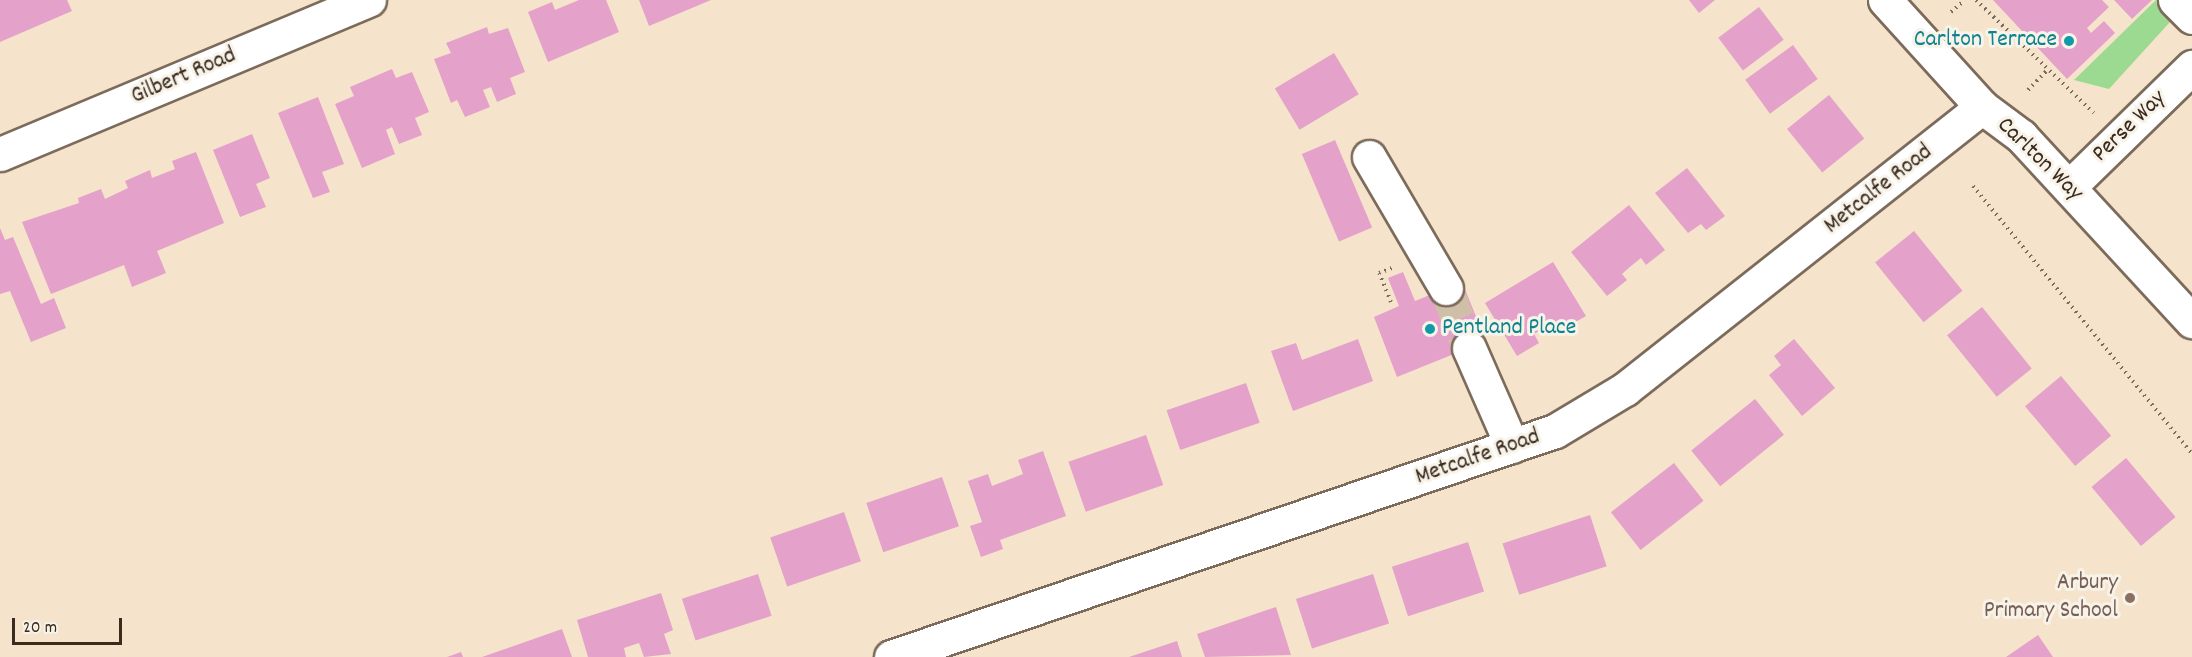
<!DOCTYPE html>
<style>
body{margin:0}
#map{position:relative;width:2192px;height:657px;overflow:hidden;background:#f5e4cb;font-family:Dekko,sans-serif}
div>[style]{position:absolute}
.green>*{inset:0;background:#9bda90}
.building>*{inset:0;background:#e4a1ca;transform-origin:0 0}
.minor-tunnel>*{height:33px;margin-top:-16.5px;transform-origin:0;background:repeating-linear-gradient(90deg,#d0bfa8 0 33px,transparent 0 49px)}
.path>*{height:4px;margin-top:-2px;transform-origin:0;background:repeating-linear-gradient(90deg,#7c6b5b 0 1.5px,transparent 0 6px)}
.roads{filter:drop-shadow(2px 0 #7c6b5b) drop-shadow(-2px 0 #7c6b5b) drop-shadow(0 2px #7c6b5b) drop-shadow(0 -2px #7c6b5b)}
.minor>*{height:33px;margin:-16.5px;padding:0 16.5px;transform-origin:16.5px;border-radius:16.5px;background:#fff}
.dots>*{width:16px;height:16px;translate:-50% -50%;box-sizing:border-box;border:3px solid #f7f3e8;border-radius:50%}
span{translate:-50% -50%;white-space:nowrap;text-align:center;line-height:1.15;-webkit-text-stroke:6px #f7f3e8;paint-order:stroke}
.culture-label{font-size:24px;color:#0d838f}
.right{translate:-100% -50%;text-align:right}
.left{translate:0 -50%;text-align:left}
.street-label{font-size:24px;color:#3b2a1e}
.education-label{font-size:24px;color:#785e54}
.scale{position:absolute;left:12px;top:618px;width:110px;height:27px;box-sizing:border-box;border:3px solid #3b2a1e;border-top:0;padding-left:8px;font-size:18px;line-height:21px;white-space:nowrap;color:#3b2a1e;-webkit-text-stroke:4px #f7f3e8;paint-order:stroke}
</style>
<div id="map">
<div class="green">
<div style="clip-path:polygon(2156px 0,2172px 0,2180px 11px,2109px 89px,2074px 80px)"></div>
</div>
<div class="building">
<div style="clip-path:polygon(0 0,67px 0,72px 11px,0 42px)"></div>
<div style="clip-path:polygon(579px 0,606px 0,619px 32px,548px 62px,528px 12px,552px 2px,555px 10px)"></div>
<div style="clip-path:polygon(639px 0,711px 0,649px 26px)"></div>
<div style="clip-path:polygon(1689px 0,1715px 0,1699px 13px)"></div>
<div style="clip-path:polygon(1993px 0,2102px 0,2109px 7px,2087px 28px,2091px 33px,2104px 21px,2115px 33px,2067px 79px)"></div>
<div style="clip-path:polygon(2114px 0,2152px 0,2132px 19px)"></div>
<div style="left:1759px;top:7px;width:41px;height:51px;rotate:53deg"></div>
<div style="clip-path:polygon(487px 27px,489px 34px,508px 28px,525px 72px,510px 78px,516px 94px,497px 102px,491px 87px,483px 90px,490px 107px,465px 117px,457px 100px,451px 103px,434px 59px,451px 53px,446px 43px)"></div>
<div style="left:1793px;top:45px;width:42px;height:59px;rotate:54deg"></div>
<div style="left:1334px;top:53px;width:48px;height:69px;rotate:59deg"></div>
<div style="clip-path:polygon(392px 69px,396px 78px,412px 72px,429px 112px,415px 118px,422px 135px,399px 144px,392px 127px,386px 130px,395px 154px,362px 168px,335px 104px,354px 96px,350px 87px)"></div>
<div style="left:1829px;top:95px;width:56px;height:54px;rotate:51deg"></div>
<div style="clip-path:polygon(318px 97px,344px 164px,322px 172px,330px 192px,313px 198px,278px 113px)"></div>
<div style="clip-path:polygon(252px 134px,270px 178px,256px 184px,266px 207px,240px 217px,213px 150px)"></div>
<div style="left:1335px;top:140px;width:95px;height:36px;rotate:67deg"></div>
<div style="clip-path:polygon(196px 152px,224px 223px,157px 251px,166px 273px,132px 287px,124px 265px,51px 294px,22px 222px,79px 203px,78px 198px,101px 189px,105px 199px,128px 188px,125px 181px,150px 170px,152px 178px,175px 169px,172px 161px)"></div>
<div style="clip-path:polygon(1687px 168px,1725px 216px,1706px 230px,1701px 224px,1688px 233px,1655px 193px)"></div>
<div style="clip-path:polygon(1629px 205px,1665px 250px,1646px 265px,1641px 258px,1631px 266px,1622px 274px,1627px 280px,1607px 296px,1571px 252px)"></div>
<div style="clip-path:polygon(0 228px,5px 240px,13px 237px,41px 304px,54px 298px,66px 328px,31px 342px,10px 291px,0 294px)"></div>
<div style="left:1914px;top:231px;width:77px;height:50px;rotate:51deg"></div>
<div style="clip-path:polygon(1553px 262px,1586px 316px,1560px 331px,1555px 322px,1534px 334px,1539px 343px,1517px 356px,1485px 303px)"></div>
<div style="clip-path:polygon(1403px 272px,1415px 301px,1462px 282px,1486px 341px,1397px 377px,1374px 317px,1399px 306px,1388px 278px)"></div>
<div style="left:1982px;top:307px;width:79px;height:45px;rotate:51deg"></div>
<div style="clip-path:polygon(1358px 339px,1373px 381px,1293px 411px,1271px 351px,1296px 343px,1302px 360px)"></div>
<div style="clip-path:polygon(1794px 339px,1835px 388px,1802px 416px,1769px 375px,1781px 365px,1774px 356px)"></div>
<div style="left:2061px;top:376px;width:78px;height:47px;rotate:50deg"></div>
<div style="left:1246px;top:383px;width:42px;height:84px;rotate:71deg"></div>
<div style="left:1755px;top:399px;width:46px;height:82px;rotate:51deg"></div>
<div style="left:1146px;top:435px;width:53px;height:82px;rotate:71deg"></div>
<div style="clip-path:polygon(1043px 451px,1066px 516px,1000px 540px,1003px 549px,981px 557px,970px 526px,982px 522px,968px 481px,988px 474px,992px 486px,1023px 474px,1018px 460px)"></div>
<div style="left:2126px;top:458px;width:77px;height:45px;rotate:50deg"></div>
<div style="left:1674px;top:463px;width:48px;height:80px;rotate:52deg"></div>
<div style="left:942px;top:477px;width:52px;height:80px;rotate:71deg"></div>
<div style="left:844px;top:512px;width:52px;height:78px;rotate:71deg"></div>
<div style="left:1590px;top:515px;width:54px;height:92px;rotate:72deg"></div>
<div style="left:1468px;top:542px;width:52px;height:80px;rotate:72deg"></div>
<div style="left:758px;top:574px;width:44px;height:80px;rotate:72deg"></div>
<div style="left:1373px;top:574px;width:52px;height:81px;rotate:72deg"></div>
<div style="clip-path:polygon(661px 593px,673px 630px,664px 634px,671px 654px,644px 657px,639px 643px,624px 648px,626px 657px,588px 657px,577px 620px)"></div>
<div style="clip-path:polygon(1276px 607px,1291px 655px,1205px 657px,1197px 634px)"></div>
<div style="clip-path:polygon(562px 629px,572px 657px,482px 657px)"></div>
<div style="clip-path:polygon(2038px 635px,2053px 657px,2006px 657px)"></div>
<div style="clip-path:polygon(1177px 641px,1182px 657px,1129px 657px)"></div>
<div style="clip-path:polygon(461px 652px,463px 657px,447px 657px)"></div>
</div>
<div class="minor-tunnel">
<div style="left:1446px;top:288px;width:64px;rotate:69deg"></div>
</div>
<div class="path">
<div style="left:1976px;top:0;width:163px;rotate:43.8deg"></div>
<div style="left:1951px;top:12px;width:18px;rotate:-41deg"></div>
<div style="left:2028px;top:90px;width:28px;rotate:-46deg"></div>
<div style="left:1973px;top:186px;width:346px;rotate:50.7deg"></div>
<div style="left:1391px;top:302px;width:31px;rotate:-112deg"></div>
<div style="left:1379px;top:273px;width:17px;rotate:-21deg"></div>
</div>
<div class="roads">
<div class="minor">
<div style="left:1885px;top:0;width:144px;rotate:47.8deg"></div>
<div style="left:1982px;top:107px;width:49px;rotate:36.6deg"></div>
<div style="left:2021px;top:136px;width:252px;rotate:47.3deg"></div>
<div style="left:2175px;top:0;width:24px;rotate:45deg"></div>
<div style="left:0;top:154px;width:400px;rotate:-22.7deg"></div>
<div style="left:1369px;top:157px;width:152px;rotate:59.6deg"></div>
<div style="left:2069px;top:187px;width:172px;rotate:-44.3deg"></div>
<div style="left:1469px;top:348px;width:107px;rotate:66.3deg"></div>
<div style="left:891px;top:657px;width:701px;rotate:-18.8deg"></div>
<div style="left:1555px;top:431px;width:82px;rotate:-31deg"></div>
<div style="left:1625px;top:389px;width:455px;rotate:-38.3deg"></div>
</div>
</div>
<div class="dots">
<div style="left:2069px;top:41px;background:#0f9aa8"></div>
<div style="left:1430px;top:329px;background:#0f9aa8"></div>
<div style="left:2130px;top:598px;background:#8d6e63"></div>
</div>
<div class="culture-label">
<span class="right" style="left:2057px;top:41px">Carlton Terrace</span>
<span class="left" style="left:1442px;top:329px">Pentland Place</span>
</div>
<div class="street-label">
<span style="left:184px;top:77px;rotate:-23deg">Gilbert Road</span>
<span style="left:2130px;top:127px;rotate:-44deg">Perse Way</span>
<span style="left:2039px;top:160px;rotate:44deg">Carlton Way</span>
<span style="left:1879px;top:190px;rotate:-38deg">Metcalfe Road</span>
<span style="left:1478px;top:458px;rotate:-19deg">Metcalfe Road</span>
</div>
<div class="education-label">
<span class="right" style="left:2118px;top:598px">Arbury<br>Primary School</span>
</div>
<div class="scale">20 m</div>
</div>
